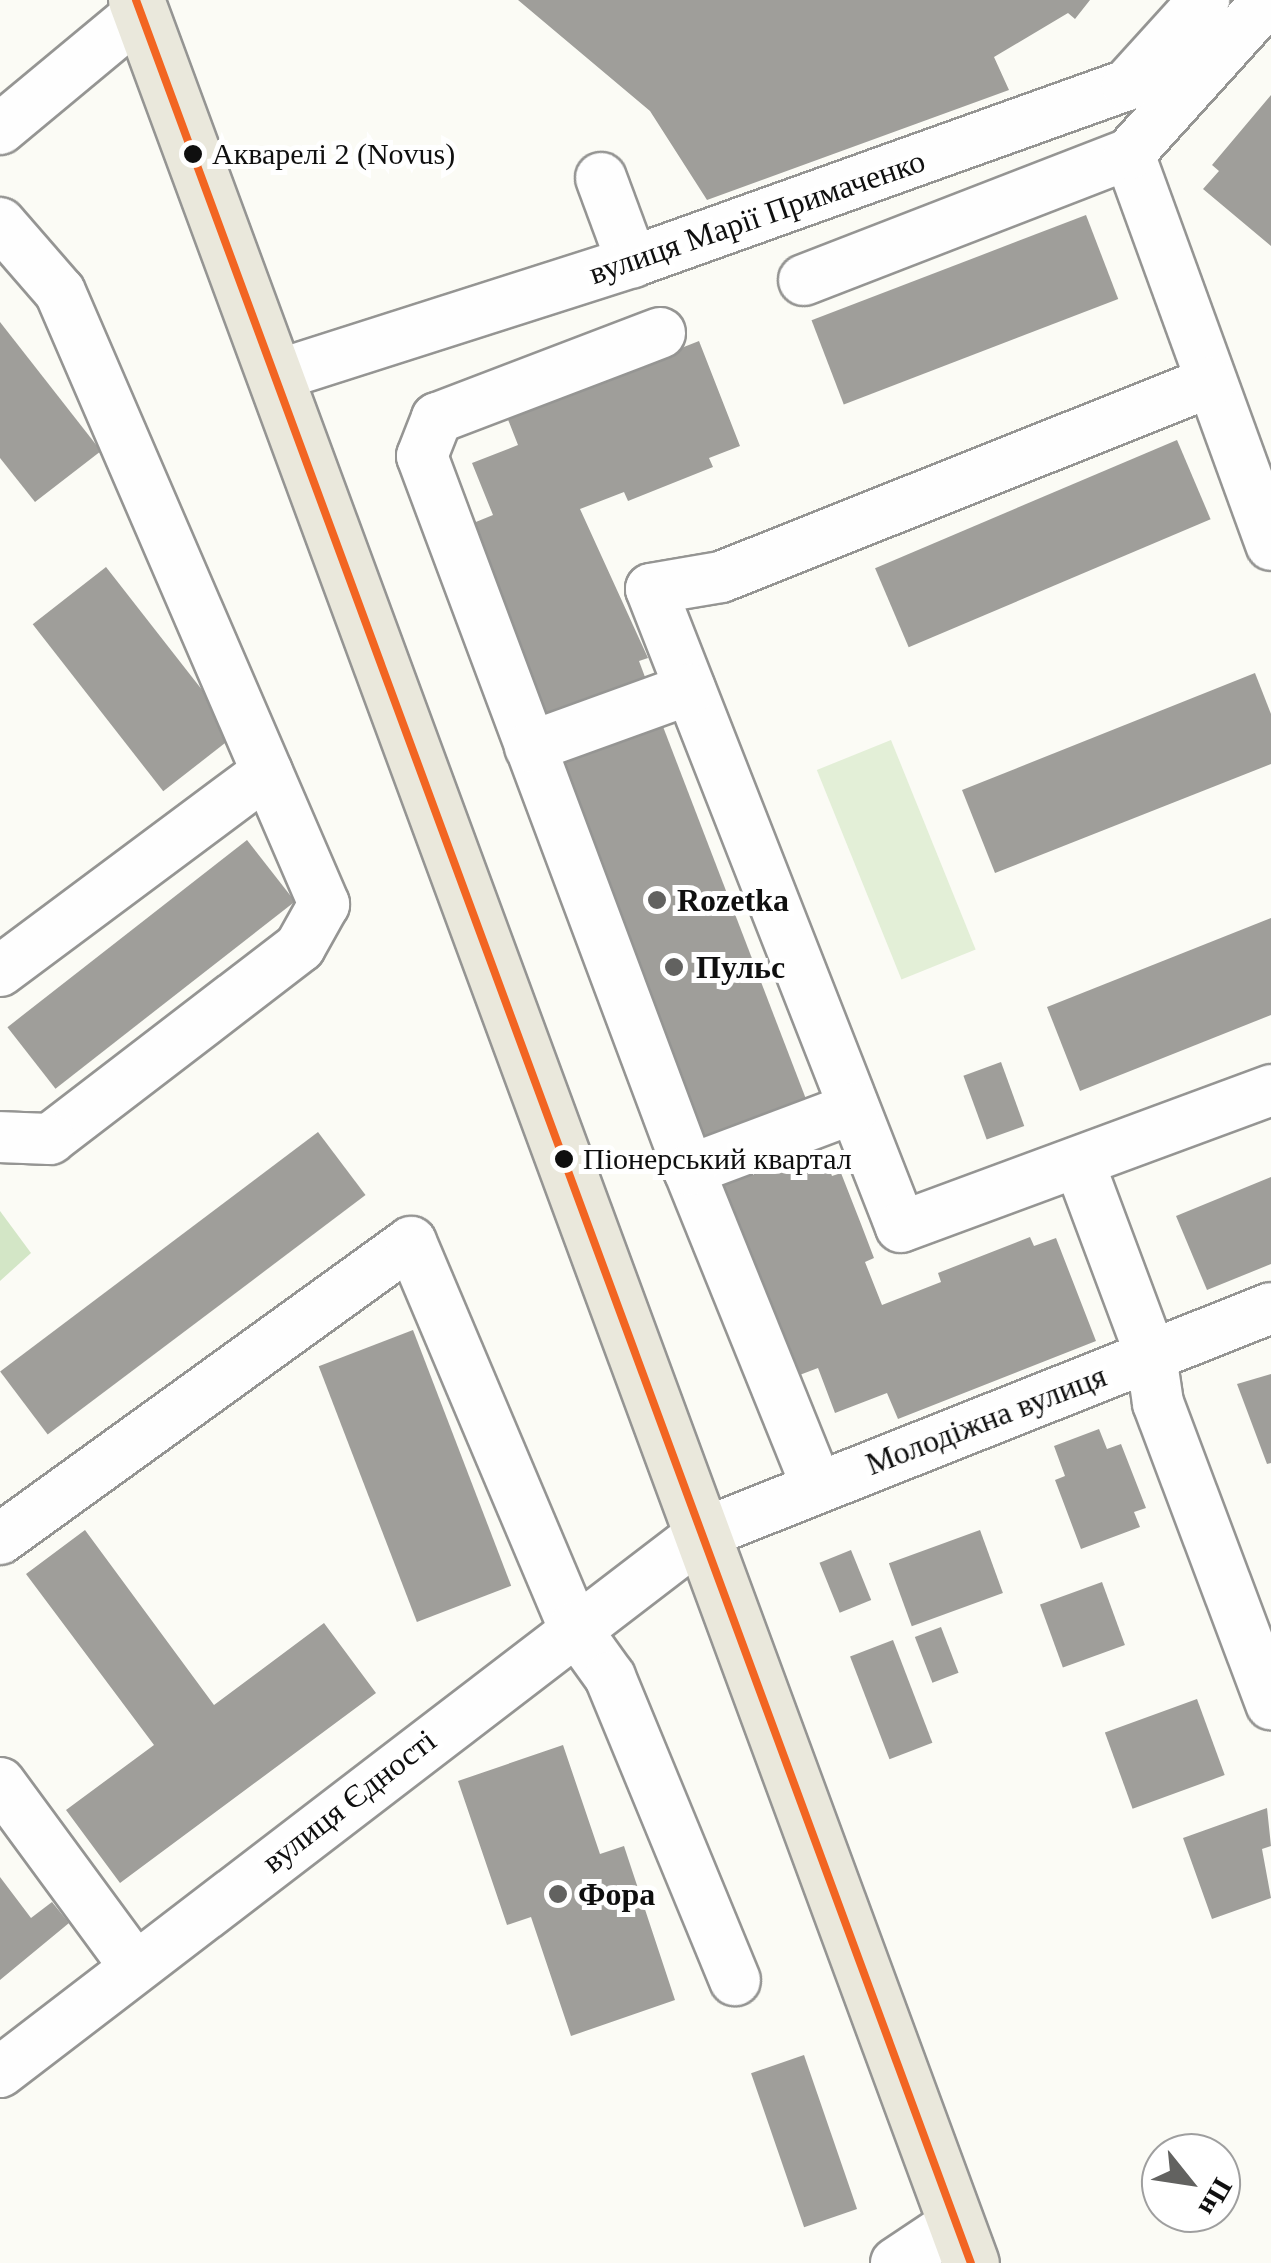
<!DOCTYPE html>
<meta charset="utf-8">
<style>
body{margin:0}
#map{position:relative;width:1271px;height:2263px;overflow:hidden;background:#fbfbf5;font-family:Georgia,serif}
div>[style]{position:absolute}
.green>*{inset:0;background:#e3efd7;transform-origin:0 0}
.forest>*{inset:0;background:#d3e6c6}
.building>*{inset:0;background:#9f9e9a;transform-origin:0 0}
.roads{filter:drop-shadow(2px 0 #959593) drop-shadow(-2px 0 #959593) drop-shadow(0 2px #959593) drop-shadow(0 -2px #959593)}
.minor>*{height:50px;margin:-25px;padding:0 25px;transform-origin:25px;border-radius:25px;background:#fefefe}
.major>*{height:55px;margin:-27.5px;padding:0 27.5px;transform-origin:27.5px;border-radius:27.5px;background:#eae8dc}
.bus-1>*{height:8px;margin:-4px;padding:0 4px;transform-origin:4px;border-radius:4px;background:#f26522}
.dots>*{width:28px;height:28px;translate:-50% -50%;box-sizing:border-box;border:5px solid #fff;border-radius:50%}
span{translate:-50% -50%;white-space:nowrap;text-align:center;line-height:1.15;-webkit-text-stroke:10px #fff;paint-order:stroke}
.bus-label{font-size:30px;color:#0f0f0f}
.left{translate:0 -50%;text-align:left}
.street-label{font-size:32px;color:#0f0f0f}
.poi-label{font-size:32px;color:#0f0f0f;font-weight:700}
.north{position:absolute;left:1141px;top:2133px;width:100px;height:100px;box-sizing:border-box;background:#fff;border:2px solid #9f9f9f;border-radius:50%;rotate:120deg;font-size:28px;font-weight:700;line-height:40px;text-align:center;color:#0f0f0f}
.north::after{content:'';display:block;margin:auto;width:35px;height:45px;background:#626260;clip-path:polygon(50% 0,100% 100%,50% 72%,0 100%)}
</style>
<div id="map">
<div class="green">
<div style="left:891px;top:740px;width:226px;height:80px;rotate:68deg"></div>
</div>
<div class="forest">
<div style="clip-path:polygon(0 1211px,31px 1253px,0 1281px)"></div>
</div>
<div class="building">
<div style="clip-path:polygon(518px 0,1090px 0,1075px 19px,1068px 13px,994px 57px,1009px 90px,707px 200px,650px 111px)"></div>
<div style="clip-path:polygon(1271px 95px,1271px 246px,1203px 189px,1219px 171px,1212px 165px)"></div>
<div style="left:1086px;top:215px;width:90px;height:294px;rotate:69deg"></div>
<div style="clip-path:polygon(0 322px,101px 451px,35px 502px,0 458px)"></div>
<div style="clip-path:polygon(699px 341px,740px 446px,709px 458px,713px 467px,628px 501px,624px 492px,580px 509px,648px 658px,639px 661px,648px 685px,545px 726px,466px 526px,493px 515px,472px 463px,518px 445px,507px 417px)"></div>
<div style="left:1177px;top:440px;width:86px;height:328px;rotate:67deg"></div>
<div style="left:106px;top:567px;width:212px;height:93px;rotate:52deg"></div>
<div style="clip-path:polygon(1255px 673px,1271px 714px,1271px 764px,995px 873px,962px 790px)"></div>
<div style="left:662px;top:724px;width:409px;height:122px;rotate:69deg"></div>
<div style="left:247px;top:840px;width:78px;height:304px;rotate:52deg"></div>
<div style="clip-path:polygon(1271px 918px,1271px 1015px,1080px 1091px,1047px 1007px)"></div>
<div style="left:1001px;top:1062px;width:68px;height:40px;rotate:70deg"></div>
<div style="left:318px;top:1132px;width:79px;height:398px;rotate:53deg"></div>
<div style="clip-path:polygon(820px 1145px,832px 1176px,841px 1173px,861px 1224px,874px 1258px,865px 1262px,882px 1305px,941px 1282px,938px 1273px,1030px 1237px,1034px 1246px,1056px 1238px,1096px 1341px,898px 1419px,887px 1393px,835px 1413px,818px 1368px,789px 1379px,715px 1186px)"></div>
<div style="clip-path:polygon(1271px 1177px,1271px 1264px,1207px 1290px,1176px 1216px)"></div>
<div style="left:413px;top:1330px;width:274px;height:101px;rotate:69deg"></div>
<div style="clip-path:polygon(1271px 1374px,1271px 1463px,1267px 1464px,1237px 1384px)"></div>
<div style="clip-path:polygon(1099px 1429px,1107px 1449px,1121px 1444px,1146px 1508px,1134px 1512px,1140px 1527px,1081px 1549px,1055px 1480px,1065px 1476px,1054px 1446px)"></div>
<div style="clip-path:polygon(85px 1530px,214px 1705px,324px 1623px,376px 1693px,120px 1883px,66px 1810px,154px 1745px,26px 1574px)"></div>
<div style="left:980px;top:1530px;width:67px;height:97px;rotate:70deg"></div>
<div style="left:851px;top:1550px;width:54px;height:34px;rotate:68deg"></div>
<div style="left:1102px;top:1582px;width:67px;height:66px;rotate:70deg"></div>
<div style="left:941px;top:1627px;width:49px;height:28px;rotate:69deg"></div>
<div style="left:893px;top:1640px;width:110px;height:46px;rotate:69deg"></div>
<div style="left:1197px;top:1699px;width:81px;height:98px;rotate:70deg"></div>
<div style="clip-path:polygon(563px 1745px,600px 1854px,624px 1846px,675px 2000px,571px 2036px,531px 1917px,507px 1925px,458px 1781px)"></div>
<div style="clip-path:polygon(1267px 1808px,1271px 1846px,1262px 1849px,1271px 1898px,1212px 1919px,1183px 1838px)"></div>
<div style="clip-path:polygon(0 1877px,31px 1918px,52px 1902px,69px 1923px,0 1980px)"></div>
<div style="left:804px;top:2055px;width:163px;height:56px;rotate:71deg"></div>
</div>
<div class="roads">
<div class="minor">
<div style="left:0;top:129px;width:183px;rotate:-39.7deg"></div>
<div style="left:1129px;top:154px;width:416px;rotate:70deg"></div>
<div style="left:601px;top:178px;width:90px;rotate:69.7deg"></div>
<div style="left:0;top:223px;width:91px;rotate:49deg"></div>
<div style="left:60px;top:292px;width:667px;rotate:66.67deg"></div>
<div style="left:324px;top:904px;width:49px;rotate:119.2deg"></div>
<div style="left:300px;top:947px;width:315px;rotate:142.5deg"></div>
<div style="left:50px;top:1139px;width:50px;rotate:-177.7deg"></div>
<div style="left:804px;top:280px;width:349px;rotate:-21.2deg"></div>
<div style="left:1129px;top:154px;width:207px;rotate:-47.9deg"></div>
<div style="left:660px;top:333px;width:239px;rotate:159.1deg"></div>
<div style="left:437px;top:418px;width:41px;rotate:111.5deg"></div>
<div style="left:422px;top:456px;width:762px;rotate:69.5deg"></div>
<div style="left:689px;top:1170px;width:340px;rotate:68deg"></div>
<div style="left:275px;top:376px;width:375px;rotate:-17.7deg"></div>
<div style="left:632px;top:262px;width:526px;rotate:-19.68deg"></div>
<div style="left:1127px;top:85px;width:115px;rotate:-47.8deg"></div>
<div style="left:1210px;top:382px;width:526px;rotate:158.26deg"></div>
<div style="left:721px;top:577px;width:71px;rotate:170.3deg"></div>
<div style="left:651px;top:589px;width:685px;rotate:68.6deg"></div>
<div style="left:901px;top:1227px;width:395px;rotate:-20.3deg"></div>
<div style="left:530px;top:747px;width:170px;rotate:-19.9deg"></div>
<div style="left:0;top:971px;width:333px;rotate:-36.7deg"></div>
<div style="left:1079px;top:1163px;width:206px;rotate:69.5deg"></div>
<div style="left:1151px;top:1356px;width:48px;rotate:81.5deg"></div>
<div style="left:1158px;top:1403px;width:322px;rotate:69.4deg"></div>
<div style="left:689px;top:1170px;width:176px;rotate:-20.6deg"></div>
<div style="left:0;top:1539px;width:507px;rotate:-35.85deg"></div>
<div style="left:411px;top:1242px;width:418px;rotate:67.1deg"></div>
<div style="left:574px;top:1627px;width:62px;rotate:54.2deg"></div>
<div style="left:610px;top:1677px;width:328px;rotate:67.6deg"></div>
<div style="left:0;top:1783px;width:228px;rotate:53.7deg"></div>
<div style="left:0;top:2072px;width:884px;rotate:-37.47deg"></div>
<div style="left:702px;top:1534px;width:612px;rotate:-21.66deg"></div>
<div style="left:896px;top:2263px;width:72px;rotate:-33.7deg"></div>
</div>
<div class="major">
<div style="left:136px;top:0;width:2412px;rotate:69.75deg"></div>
</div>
</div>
<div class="bus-1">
<div style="left:136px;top:0;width:2412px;rotate:69.75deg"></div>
</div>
<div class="dots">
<div style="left:193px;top:154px;background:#0f0f0f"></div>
<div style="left:657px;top:900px;background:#626260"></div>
<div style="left:674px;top:967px;background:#626260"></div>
<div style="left:564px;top:1159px;background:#0f0f0f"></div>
<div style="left:558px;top:1894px;background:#626260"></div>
</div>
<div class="bus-label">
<span class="left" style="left:212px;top:154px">Акварелі 2 (Novus)</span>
<span class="left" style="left:583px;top:1159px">Піонерський квартал</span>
</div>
<div class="street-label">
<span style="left:757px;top:217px;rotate:-19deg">вулиця Марії Примаченко</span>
<span style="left:986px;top:1420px;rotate:-21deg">Молодіжна вулиця</span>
<span style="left:349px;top:1801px;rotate:-38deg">вулиця Єдності</span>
</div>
<div class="poi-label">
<span class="left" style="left:677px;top:900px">Rozetka</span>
<span class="left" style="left:696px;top:967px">Пульс</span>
<span class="left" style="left:578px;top:1894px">Фора</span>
</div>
<div class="north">Пн</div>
</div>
